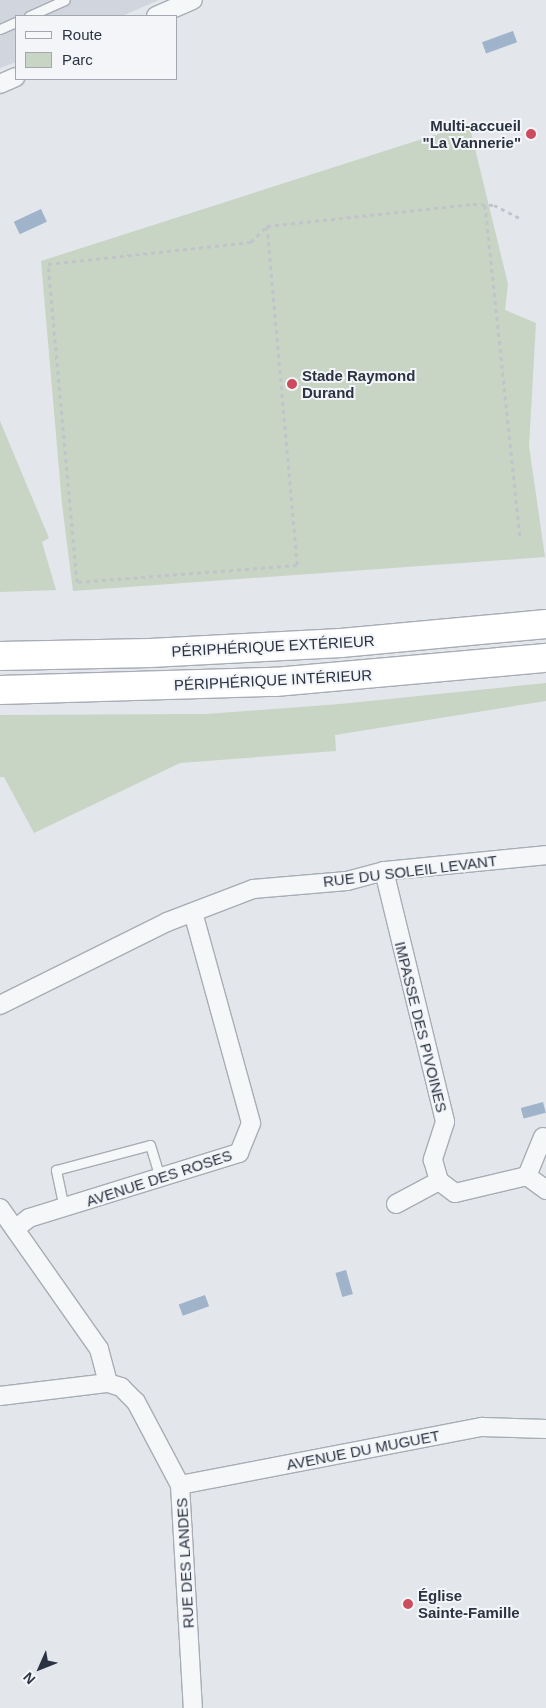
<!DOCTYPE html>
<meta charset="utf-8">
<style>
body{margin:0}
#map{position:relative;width:546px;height:1708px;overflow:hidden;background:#e3e6eb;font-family:Arial,sans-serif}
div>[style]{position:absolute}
.built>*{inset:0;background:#d1d5dd}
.green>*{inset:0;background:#c8d4c4}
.water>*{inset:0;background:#9fb3ca;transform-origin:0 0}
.path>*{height:3px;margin-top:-1.5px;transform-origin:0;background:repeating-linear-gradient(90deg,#c1c4ca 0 4px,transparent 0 8px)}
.roads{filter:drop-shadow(1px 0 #a8adb5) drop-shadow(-1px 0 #a8adb5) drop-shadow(0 1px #a8adb5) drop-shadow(0 -1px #a8adb5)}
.lane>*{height:9px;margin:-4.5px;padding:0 4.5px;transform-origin:4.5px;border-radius:4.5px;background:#f6f7f9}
.street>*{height:18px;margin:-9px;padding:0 9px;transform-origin:9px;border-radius:9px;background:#f6f7f9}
.highway>*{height:28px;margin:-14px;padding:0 14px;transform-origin:14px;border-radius:14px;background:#fff}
.dots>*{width:14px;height:14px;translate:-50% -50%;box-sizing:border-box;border:2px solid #f3f5f8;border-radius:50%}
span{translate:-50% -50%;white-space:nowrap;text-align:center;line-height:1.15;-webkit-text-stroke:4px #f3f5f8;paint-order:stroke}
.poi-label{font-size:15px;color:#2b3343;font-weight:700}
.right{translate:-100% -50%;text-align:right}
.left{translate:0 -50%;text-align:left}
.street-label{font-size:15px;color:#2b3343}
.legend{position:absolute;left:15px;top:15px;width:162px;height:65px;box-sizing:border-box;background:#f3f5f8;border:1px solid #a3a7b0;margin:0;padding:6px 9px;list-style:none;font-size:15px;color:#2b3343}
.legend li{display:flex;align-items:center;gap:10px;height:25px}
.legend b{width:25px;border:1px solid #a3a7b0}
.north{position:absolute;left:15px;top:1643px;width:50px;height:50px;-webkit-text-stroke:4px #f3f5f8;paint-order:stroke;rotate:226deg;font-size:14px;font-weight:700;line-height:20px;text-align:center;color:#2b3343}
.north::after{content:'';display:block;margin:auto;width:18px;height:22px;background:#2b3343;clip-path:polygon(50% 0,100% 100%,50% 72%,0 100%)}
</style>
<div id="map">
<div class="built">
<div style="clip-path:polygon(0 0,159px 0,122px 16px,16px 16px,16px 62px,0 68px)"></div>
</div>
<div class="green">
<div style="clip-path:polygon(469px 124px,508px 284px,505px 310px,536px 323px,529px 446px,545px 557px,73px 591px,62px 504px,41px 261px)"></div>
<div style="clip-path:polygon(0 421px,49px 538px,42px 542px,56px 590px,0 592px)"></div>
<div style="clip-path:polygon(546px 683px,546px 701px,335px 735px,336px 751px,180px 763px,34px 833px,4px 777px,0 777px,0 715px,206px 714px,340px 704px)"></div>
</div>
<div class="water">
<div style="left:513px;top:31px;width:12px;height:33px;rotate:70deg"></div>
<div style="left:41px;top:209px;width:14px;height:30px;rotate:65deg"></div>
<div style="left:543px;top:1102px;width:11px;height:23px;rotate:75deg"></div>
<div style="left:346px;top:1270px;width:25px;height:11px;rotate:74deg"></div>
<div style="left:205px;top:1295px;width:12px;height:28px;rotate:70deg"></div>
</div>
<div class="path">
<div style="left:485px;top:205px;width:337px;rotate:84deg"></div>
<div style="left:267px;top:226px;width:340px;rotate:84.9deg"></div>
<div style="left:297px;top:565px;width:221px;rotate:175.6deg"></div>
<div style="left:77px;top:582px;width:319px;rotate:-95.2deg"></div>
<div style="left:48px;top:264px;width:204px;rotate:-6.2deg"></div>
<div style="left:251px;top:242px;width:23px;rotate:-45deg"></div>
<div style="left:267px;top:226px;width:207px;rotate:-6.1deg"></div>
<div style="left:473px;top:204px;width:21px;rotate:3deg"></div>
<div style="left:494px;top:205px;width:31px;rotate:27deg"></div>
</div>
<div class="roads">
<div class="lane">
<div style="left:29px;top:16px;width:39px;rotate:-24deg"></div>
<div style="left:0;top:29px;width:17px;rotate:-24deg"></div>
<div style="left:64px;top:1208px;width:39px;rotate:-102deg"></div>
<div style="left:56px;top:1170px;width:97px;rotate:-14.9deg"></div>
<div style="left:150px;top:1145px;width:34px;rotate:73deg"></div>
</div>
<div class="street">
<div style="left:156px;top:16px;width:40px;rotate:-23.4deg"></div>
<div style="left:0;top:84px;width:17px;rotate:-24deg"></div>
<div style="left:384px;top:871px;width:258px;rotate:76.3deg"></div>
<div style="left:445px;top:1122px;width:40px;rotate:108deg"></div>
<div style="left:433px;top:1160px;width:22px;rotate:74deg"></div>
<div style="left:439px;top:1181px;width:20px;rotate:37deg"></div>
<div style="left:455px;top:1193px;width:74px;rotate:-13.3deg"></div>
<div style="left:527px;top:1176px;width:42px;rotate:-67.7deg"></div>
<div style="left:0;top:1005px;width:186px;rotate:-26.4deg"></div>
<div style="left:167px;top:922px;width:92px;rotate:-21deg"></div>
<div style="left:253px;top:889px;width:94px;rotate:-4.9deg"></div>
<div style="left:347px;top:881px;width:38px;rotate:-15deg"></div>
<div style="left:384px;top:871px;width:163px;rotate:-5.6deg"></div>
<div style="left:527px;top:1176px;width:24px;rotate:36deg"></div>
<div style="left:396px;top:1204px;width:49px;rotate:-28.1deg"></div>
<div style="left:0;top:1208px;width:172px;rotate:54.9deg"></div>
<div style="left:99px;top:1349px;width:35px;rotate:75deg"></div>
<div style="left:108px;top:1383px;width:14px;rotate:17deg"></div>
<div style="left:121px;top:1387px;width:21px;rotate:45deg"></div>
<div style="left:136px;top:1402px;width:94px;rotate:62.1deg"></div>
<div style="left:180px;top:1485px;width:223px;rotate:86.7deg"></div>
<div style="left:15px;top:1229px;width:18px;rotate:-38deg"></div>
<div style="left:29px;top:1218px;width:220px;rotate:-17.2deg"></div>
<div style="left:239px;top:1153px;width:32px;rotate:-68deg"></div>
<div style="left:251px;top:1123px;width:218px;rotate:-105.4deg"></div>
<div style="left:0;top:1396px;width:109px;rotate:-6.9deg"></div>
<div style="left:180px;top:1485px;width:308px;rotate:-10.9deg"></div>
<div style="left:482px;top:1427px;width:64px;rotate:1.8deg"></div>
</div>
<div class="highway">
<div style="left:0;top:656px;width:150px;rotate:-1.1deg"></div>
<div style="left:150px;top:653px;width:191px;rotate:-3deg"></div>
<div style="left:341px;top:643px;width:206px;rotate:-5.3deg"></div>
<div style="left:0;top:690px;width:275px;rotate:-1.7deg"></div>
<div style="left:275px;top:682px;width:272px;rotate:-5.1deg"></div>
</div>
</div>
<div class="dots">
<div style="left:531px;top:134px;background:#cc4c5e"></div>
<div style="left:292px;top:384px;background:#cc4c5e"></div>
<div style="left:408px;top:1604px;background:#cc4c5e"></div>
</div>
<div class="poi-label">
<span class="right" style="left:521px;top:134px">Multi-accueil<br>"La Vannerie"</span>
<span class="left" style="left:302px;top:384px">Stade Raymond<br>Durand</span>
<span class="left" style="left:418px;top:1604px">Église<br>Sainte-Famille</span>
</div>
<div class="street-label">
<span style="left:273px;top:646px;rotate:-3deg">PÉRIPHÉRIQUE EXTÉRIEUR</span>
<span style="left:273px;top:680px;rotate:-3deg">PÉRIPHÉRIQUE INTÉRIEUR</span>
<span style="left:410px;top:871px;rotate:-7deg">RUE DU SOLEIL LEVANT</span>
<span style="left:421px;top:1027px;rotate:76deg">IMPASSE DES PIVOINES</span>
<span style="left:159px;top:1178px;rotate:-18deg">AVENUE DES ROSES</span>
<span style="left:363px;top:1450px;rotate:-11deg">AVENUE DU MUGUET</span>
<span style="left:185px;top:1563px;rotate:-93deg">RUE DES LANDES</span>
</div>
<ul class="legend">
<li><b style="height:6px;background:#f6f7f9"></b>Route</li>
<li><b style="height:14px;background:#c8d4c4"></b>Parc</li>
</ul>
<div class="north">N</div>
</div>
